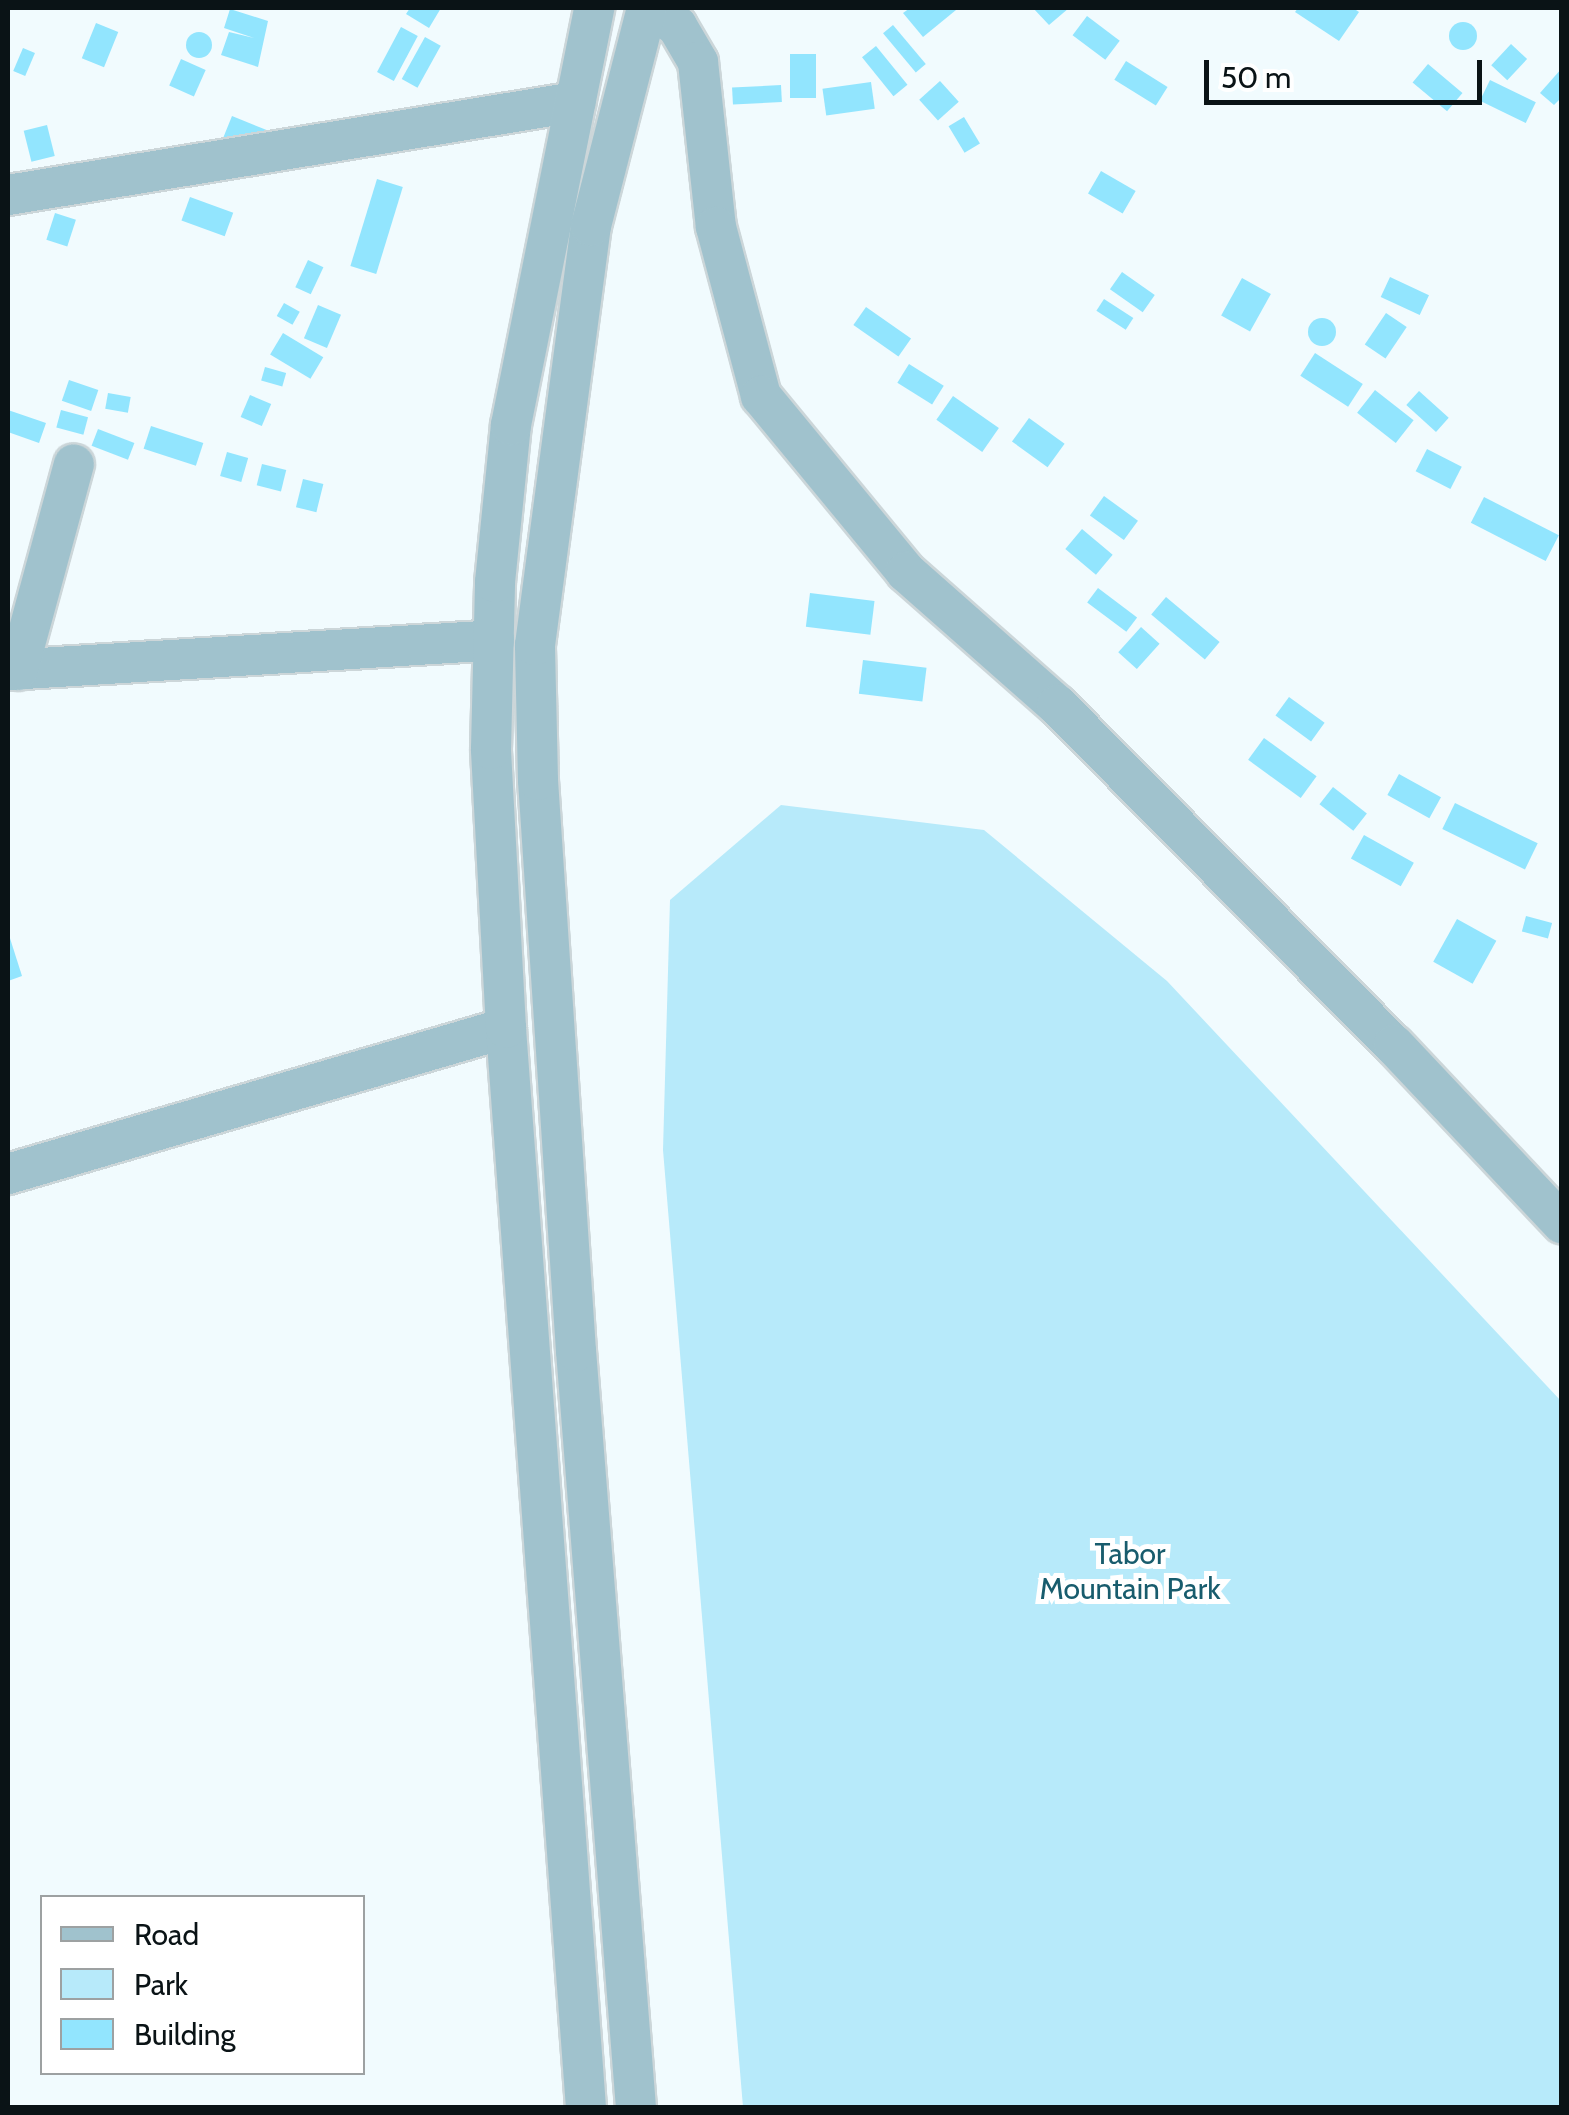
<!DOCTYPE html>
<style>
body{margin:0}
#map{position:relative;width:1569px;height:2115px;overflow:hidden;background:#f1fbfe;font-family:Cabin,sans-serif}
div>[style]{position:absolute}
.green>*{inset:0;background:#b7eafa}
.building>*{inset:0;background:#92e5fe;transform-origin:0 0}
.round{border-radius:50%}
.roads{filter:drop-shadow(2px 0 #ccd6d9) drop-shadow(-2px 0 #ccd6d9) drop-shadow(0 2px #ccd6d9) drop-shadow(0 -2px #ccd6d9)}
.minor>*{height:40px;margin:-20px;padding:0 20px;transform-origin:20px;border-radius:20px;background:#a0c2cd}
span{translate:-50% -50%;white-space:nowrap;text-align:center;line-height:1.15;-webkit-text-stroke:10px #fff;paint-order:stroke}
.park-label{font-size:30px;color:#185c6d}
.frame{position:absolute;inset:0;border:10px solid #0a1316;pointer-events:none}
.legend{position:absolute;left:40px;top:1895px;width:325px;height:180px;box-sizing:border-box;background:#fff;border:2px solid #9da1a2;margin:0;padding:12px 18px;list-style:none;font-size:30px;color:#0a1316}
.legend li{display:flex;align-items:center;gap:20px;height:50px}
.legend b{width:50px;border:2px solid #9da1a2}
.scale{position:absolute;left:1204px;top:60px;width:278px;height:45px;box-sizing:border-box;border:5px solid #0a1316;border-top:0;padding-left:12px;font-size:30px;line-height:35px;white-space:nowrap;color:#0a1316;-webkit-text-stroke:8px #fff;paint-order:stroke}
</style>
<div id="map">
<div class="green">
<div style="clip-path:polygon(781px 805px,984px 830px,1167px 981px,1561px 1401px,1561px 2107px,743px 2107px,663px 1150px,670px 900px)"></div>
</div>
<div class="building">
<div style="clip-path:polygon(410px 8px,441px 8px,429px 28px,406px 14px)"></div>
<div style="clip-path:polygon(910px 8px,954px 8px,956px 10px,923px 37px,903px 13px)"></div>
<div style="clip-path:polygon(1033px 8px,1069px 8px,1049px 25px)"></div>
<div style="clip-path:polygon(1298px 8px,1353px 8px,1359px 12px,1339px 41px,1295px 12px)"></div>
<div style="clip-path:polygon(230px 9px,268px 21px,258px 67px,221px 55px,229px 32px,254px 38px,224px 28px)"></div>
<div style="left:1087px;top:16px;width:41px;height:24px;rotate:37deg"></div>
<div class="round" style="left:1449px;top:22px;width:28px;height:28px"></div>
<div style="left:96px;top:23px;width:24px;height:38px;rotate:22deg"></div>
<div style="left:893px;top:25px;width:51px;height:13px;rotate:50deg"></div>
<div style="left:401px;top:27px;width:19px;height:51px;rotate:28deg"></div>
<div class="round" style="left:186px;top:32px;width:26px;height:26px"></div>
<div style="left:425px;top:37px;width:18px;height:48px;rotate:29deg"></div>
<div style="left:1511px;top:44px;width:22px;height:29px;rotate:43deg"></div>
<div style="left:876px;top:46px;width:50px;height:18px;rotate:51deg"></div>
<div style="left:23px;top:48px;width:13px;height:25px;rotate:23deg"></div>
<div style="left:816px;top:54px;width:44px;height:26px;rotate:90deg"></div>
<div style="left:181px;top:59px;width:27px;height:29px;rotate:24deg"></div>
<div style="left:1126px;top:61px;width:49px;height:22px;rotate:32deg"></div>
<div style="left:1428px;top:64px;width:45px;height:24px;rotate:40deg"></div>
<div style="clip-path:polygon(1562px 68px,1562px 97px,1554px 105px,1540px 93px)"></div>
<div style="left:1490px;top:80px;width:51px;height:23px;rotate:26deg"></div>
<div style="left:940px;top:81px;width:28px;height:28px;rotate:48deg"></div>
<div style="left:871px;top:82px;width:27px;height:49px;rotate:82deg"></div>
<div style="left:781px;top:85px;width:17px;height:49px;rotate:87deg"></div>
<div style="left:232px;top:116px;width:38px;height:24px;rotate:22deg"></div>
<div style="left:964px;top:117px;width:31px;height:18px;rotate:59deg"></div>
<div style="left:47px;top:125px;width:32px;height:24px;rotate:76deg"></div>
<div style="left:1101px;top:171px;width:40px;height:26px;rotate:30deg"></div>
<div style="left:377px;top:179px;width:27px;height:91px;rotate:17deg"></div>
<div style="left:190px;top:197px;width:46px;height:25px;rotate:20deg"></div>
<div style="left:55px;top:213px;width:22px;height:28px;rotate:18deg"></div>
<div style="left:308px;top:260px;width:17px;height:30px;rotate:25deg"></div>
<div style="left:1122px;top:272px;width:40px;height:21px;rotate:35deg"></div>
<div style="left:1390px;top:277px;width:43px;height:22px;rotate:25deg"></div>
<div style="left:1242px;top:278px;width:33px;height:43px;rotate:29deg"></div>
<div style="left:1104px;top:299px;width:35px;height:14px;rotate:33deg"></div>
<div style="left:284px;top:303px;width:18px;height:15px;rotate:29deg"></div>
<div style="left:318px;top:305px;width:25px;height:36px;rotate:23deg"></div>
<div style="left:866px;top:307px;width:55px;height:22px;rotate:35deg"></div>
<div style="left:1386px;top:313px;width:25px;height:38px;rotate:34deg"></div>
<div class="round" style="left:1308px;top:318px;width:28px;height:28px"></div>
<div style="left:283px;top:333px;width:47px;height:25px;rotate:31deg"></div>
<div style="left:1315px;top:353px;width:57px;height:27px;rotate:33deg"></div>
<div style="left:909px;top:364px;width:41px;height:22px;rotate:32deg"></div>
<div style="left:265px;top:367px;width:22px;height:14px;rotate:16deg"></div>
<div style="left:69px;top:380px;width:31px;height:22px;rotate:19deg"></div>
<div style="left:1375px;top:390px;width:49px;height:29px;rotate:38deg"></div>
<div style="left:1419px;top:391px;width:40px;height:19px;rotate:42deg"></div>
<div style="left:108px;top:393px;width:23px;height:16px;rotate:10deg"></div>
<div style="left:250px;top:395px;width:23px;height:24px;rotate:23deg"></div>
<div style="left:953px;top:396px;width:56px;height:29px;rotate:35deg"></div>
<div style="clip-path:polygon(8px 410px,46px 423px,39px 443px,8px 432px)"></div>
<div style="left:61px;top:410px;width:28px;height:18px;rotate:15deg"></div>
<div style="left:1029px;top:418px;width:44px;height:29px;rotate:36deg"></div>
<div style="left:151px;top:426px;width:55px;height:24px;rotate:18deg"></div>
<div style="left:98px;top:429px;width:39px;height:18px;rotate:21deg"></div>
<div style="left:1427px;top:449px;width:39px;height:25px;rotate:27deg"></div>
<div style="left:227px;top:452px;width:22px;height:25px;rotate:16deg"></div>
<div style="left:262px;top:464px;width:25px;height:22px;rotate:14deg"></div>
<div style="left:303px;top:479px;width:21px;height:29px;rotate:14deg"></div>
<div style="left:1104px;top:496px;width:42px;height:24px;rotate:36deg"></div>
<div style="left:1484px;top:497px;width:84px;height:29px;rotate:27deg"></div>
<div style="left:1082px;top:529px;width:40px;height:26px;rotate:40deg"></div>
<div style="left:1098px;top:588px;width:49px;height:18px;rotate:37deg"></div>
<div style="left:810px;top:593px;width:65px;height:34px;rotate:7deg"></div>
<div style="left:1166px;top:597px;width:70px;height:23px;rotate:40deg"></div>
<div style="left:1141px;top:627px;width:25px;height:34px;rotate:42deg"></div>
<div style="left:863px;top:660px;width:64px;height:34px;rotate:7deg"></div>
<div style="left:1289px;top:697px;width:44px;height:23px;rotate:36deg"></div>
<div style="left:1264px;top:738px;width:65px;height:27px;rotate:36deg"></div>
<div style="left:1399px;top:774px;width:48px;height:24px;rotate:29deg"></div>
<div style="left:1333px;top:787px;width:43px;height:22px;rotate:38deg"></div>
<div style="left:1455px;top:803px;width:92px;height:29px;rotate:26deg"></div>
<div style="left:1364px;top:835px;width:57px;height:27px;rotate:29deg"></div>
<div style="left:1526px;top:916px;width:27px;height:16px;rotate:15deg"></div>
<div style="left:1457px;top:919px;width:45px;height:49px;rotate:29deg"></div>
<div style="clip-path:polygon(8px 932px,22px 976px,8px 981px)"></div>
</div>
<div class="roads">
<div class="minor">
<div style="left:651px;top:8px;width:32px;rotate:35deg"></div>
<div style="left:677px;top:26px;width:42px;rotate:59.7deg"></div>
<div style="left:698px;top:62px;width:166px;rotate:83.8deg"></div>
<div style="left:716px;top:227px;width:175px;rotate:75.1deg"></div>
<div style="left:761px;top:396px;width:228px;rotate:50.5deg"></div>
<div style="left:906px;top:572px;width:201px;rotate:41.4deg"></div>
<div style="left:1057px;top:705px;width:479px;rotate:45.3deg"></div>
<div style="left:1394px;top:1045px;width:245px;rotate:46.7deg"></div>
<div style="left:8px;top:195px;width:575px;rotate:-9.31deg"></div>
<div style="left:8px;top:670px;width:487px;rotate:-3.5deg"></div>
<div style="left:18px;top:670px;width:213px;rotate:-74.8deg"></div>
<div style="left:8px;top:1174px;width:519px;rotate:-16.34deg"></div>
<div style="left:586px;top:2108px;width:1083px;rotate:-94.24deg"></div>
<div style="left:506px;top:1028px;width:279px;rotate:-93.1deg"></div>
<div style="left:491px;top:749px;width:167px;rotate:-88.6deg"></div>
<div style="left:495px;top:582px;width:158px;rotate:-84.2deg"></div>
<div style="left:511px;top:425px;width:425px;rotate:-78.7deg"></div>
<div style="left:636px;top:2108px;width:759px;rotate:-94.53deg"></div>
<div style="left:576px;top:1351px;width:572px;rotate:-93.81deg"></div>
<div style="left:538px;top:780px;width:135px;rotate:-91.3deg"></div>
<div style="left:535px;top:645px;width:423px;rotate:-82.4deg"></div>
<div style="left:591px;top:226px;width:225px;rotate:-75.6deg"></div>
</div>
</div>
<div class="park-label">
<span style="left:1130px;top:1571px">Tabor<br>Mountain Park</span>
</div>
<div class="frame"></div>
<ul class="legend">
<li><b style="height:12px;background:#a0c2cd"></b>Road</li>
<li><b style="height:28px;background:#b7eafa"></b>Park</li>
<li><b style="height:28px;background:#92e5fe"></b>Building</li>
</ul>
<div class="scale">50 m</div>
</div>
